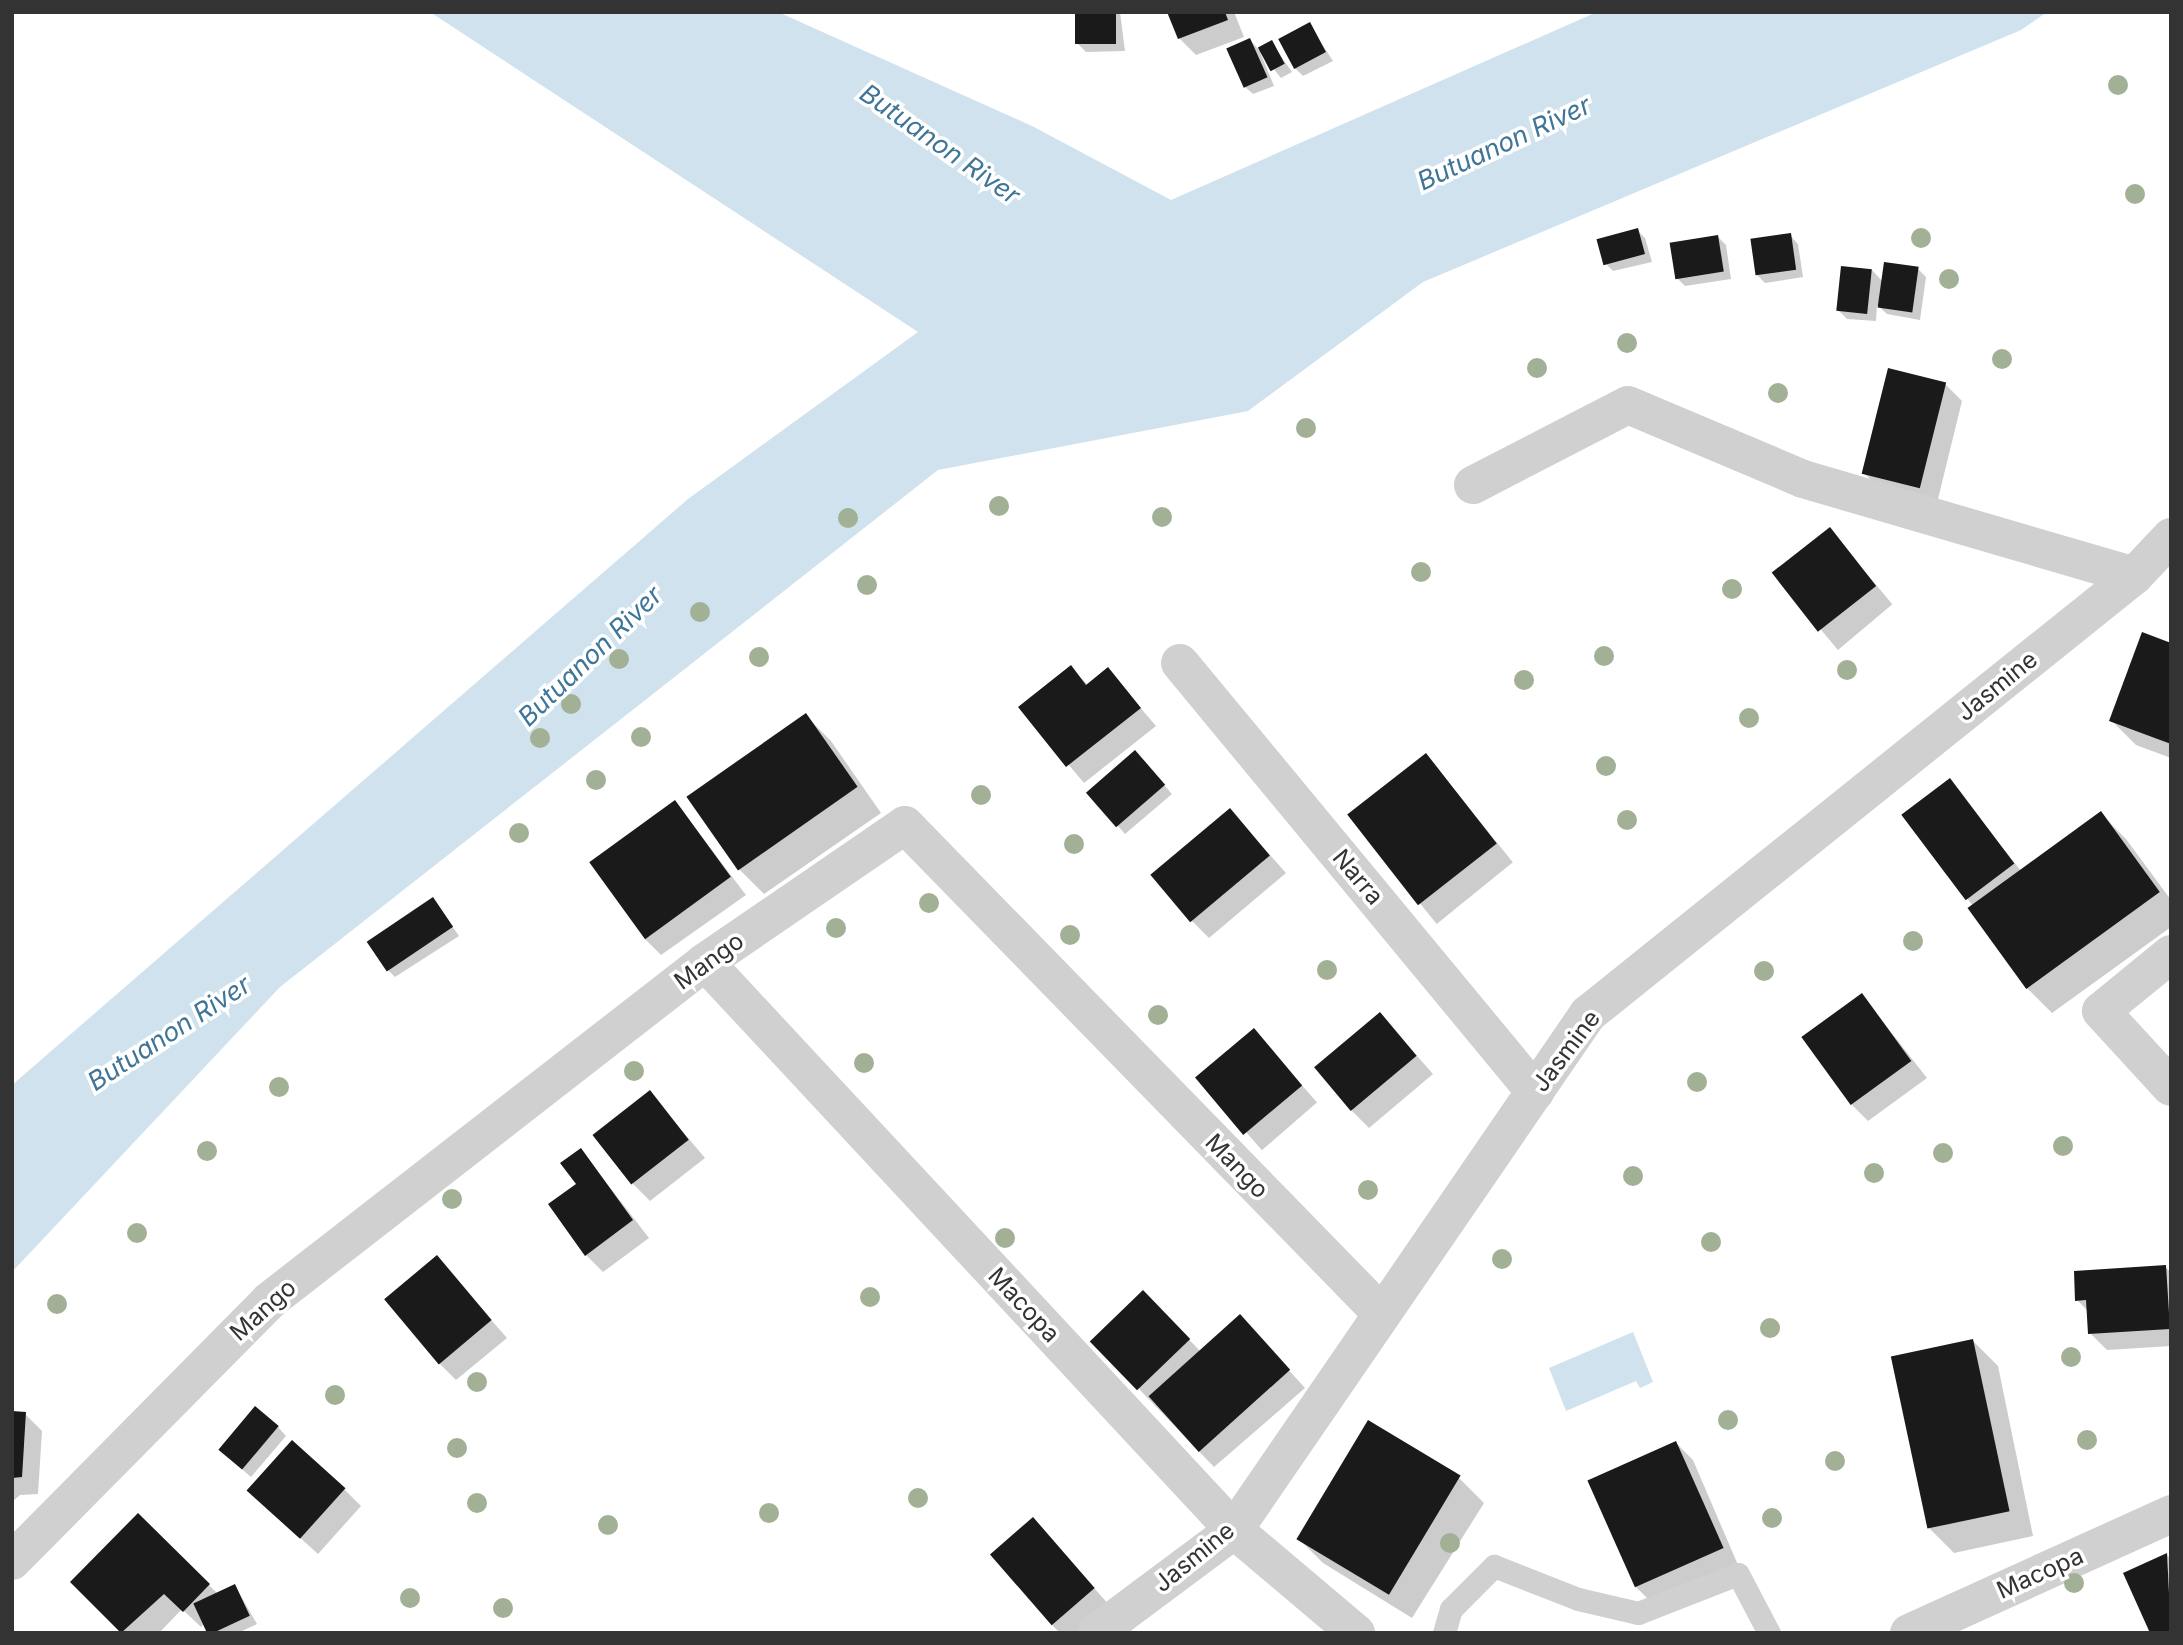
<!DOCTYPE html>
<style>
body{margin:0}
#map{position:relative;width:2183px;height:1645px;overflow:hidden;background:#fff;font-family:Inter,sans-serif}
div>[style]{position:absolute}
.water>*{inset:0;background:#cfe2ee}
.shadow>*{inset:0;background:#0003;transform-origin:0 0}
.building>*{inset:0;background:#1a1a1a;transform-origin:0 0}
.service>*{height:23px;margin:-11.5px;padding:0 11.5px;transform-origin:11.5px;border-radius:11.5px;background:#d0d0d0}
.minor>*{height:38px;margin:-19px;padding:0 19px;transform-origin:19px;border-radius:19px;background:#d0d0d0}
.trees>*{width:20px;height:20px;margin:-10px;border-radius:50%;background:#a2b095}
span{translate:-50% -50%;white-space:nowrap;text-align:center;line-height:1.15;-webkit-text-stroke:7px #fff;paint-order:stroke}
.street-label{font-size:24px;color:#333}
.water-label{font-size:26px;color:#3f7597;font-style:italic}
.frame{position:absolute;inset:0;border:14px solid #333;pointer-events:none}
</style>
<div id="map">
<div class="water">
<div style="clip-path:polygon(430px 12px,778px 12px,1032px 126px,1171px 200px,1597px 12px,2047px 12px,2021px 30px,1423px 282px,1248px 411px,938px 470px,280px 987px,12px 1272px,12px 1085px,688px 499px,918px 332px)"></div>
<div style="clip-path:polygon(1633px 1332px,1653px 1382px,1640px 1388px,1636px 1381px,1566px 1411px,1549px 1368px)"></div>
</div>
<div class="shadow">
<div style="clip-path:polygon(1077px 12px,1120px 12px,1125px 51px,1086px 52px,1078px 44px)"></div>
<div style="clip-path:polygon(1169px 12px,1234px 12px,1244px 37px,1196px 55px,1179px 38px)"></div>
<div style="clip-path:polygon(1309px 24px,1333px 61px,1303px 76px,1295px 68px)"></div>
<div style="clip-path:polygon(1250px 40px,1259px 50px,1271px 42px,1292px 72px,1281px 78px,1260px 52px,1274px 86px,1253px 94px,1244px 86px)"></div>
<div style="clip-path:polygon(1637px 230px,1645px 238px,1652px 262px,1613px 271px,1605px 263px)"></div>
<div style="clip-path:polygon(1790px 235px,1798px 244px,1803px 277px,1765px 283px,1757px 275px)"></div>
<div style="clip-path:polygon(1718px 237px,1726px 245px,1731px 279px,1685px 286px,1677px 278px)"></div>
<div style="clip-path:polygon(1918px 269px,1926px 277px,1920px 320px,1887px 314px,1877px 305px,1876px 321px,1847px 319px,1839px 311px,1872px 270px,1882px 281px)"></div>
<div style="clip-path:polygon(1945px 384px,1962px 401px,1937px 503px,1881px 490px,1864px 473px)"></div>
<div style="left:1830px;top:530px;width:97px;height:71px;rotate:50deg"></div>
<div style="clip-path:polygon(2171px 644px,2171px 758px,2136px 745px,2111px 720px)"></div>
<div style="clip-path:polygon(1070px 667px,1088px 685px,1108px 670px,1156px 726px,1084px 783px,1020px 707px)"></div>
<div style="clip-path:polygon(806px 716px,831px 741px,881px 813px,764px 894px,739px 869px,688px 797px)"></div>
<div style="left:1426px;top:755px;width:138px;height:98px;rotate:51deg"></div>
<div style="clip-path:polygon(1143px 761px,1172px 794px,1125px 834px,1089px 792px)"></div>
<div style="clip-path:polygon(1949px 780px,2021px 871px,2101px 814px,2126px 839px,2171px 900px,2171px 927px,2052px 1013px,2027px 988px,1973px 906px,1903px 815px)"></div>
<div style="clip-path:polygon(675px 802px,746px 895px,661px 955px,644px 938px)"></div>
<div style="clip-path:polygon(1230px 810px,1286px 873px,1209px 938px,1192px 921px)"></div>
<div style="clip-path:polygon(433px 899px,459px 936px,395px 977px,387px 969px)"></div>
<div style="clip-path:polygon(1862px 995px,1927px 1078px,1868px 1121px,1851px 1104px)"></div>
<div style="clip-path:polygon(1380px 1014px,1433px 1074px,1369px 1128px,1352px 1111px)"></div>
<div style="left:1254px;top:1030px;width:96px;height:73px;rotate:49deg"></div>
<div style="clip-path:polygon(650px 1093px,705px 1158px,650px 1201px,633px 1184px)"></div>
<div style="clip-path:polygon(581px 1150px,649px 1238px,603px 1272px,586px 1255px,578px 1185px)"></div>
<div style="clip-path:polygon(437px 1258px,507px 1338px,456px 1380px,439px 1363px)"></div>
<div style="clip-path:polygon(2165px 1267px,2171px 1272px,2171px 1346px,2107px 1350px,2090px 1333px,2088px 1311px,2077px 1300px)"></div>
<div style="clip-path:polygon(1160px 1309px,1200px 1351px,1240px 1316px,1305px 1388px,1214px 1467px,1092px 1340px)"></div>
<div style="clip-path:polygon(1973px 1341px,1998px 1366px,2033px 1536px,1954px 1553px,1929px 1528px)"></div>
<div style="clip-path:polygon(12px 1413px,25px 1414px,42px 1431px,38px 1494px,20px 1495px,12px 1502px)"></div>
<div style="clip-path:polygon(278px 1427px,286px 1436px,251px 1477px,229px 1458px)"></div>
<div style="clip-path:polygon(1676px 1443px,1693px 1460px,1738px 1565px,1652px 1603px,1635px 1586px)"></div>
<div style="clip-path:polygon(1459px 1478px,1484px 1503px,1412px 1618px,1323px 1563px,1298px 1538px)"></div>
<div style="clip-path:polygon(344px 1489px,361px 1506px,318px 1554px,266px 1507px)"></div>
<div style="clip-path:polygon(138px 1515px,218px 1594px,235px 1586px,257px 1624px,238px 1633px,208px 1633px,204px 1624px,201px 1627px,182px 1609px,159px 1633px,123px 1633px,72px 1582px)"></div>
<div style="clip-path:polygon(1033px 1519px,1110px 1606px,1079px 1633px,1060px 1633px,1052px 1625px)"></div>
<div style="clip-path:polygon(2167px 1555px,2171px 1559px,2171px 1633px)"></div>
</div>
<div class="building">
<div style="left:1075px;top:12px;width:41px;height:32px"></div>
<div style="clip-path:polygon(1167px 12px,1225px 12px,1228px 20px,1178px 39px)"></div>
<div style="left:1310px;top:22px;width:34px;height:36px;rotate:62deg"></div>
<div style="left:1250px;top:38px;width:43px;height:26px;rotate:66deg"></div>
<div style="left:1272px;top:40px;width:27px;height:16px;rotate:62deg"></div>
<div style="left:1638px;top:228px;width:27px;height:43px;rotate:75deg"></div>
<div style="left:1791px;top:233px;width:37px;height:41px;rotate:82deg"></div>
<div style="left:1718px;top:235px;width:37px;height:49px;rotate:81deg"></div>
<div style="left:1884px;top:262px;width:35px;height:46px;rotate:8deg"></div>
<div style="left:1841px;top:266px;width:31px;height:45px;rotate:6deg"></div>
<div style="left:1888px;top:368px;width:60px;height:109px;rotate:14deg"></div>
<div style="left:1830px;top:527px;width:75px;height:74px;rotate:52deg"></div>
<div style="clip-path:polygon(2142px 632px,2171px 643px,2171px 744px,2109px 721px)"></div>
<div style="clip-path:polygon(1071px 665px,1086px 685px,1108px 667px,1141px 708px,1066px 767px,1018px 707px)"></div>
<div style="left:806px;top:713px;width:90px;height:146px;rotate:55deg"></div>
<div style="left:1135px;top:750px;width:46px;height:65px;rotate:49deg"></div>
<div style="left:1426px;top:753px;width:115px;height:100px;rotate:52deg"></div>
<div style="left:1950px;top:778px;width:107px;height:61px;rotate:53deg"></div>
<div style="left:675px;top:800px;width:95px;height:106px;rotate:54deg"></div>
<div style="left:1230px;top:808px;width:62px;height:104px;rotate:50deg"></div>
<div style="left:2101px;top:811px;width:100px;height:165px;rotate:54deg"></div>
<div style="left:433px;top:897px;width:36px;height:80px;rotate:56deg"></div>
<div style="left:1862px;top:993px;width:84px;height:75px;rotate:54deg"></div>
<div style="left:1380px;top:1012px;width:57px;height:86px;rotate:50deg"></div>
<div style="left:1254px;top:1028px;width:75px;height:77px;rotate:50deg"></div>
<div style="left:650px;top:1090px;width:63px;height:73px;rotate:52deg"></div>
<div style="clip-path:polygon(581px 1148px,633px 1220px,585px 1256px,548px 1204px,576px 1184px,560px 1163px)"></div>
<div style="left:437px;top:1255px;width:85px;height:69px;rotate:50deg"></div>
<div style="clip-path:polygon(2166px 1265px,2170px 1329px,2088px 1334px,2086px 1300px,2075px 1301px,2074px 1271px)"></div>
<div style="left:1143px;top:1290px;width:68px;height:74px;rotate:46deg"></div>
<div style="left:1240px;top:1314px;width:75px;height:123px;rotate:48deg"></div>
<div style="left:1973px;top:1339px;width:176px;height:84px;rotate:78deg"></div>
<div style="left:255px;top:1406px;width:31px;height:57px;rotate:40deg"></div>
<div style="clip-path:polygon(12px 1411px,26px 1412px,22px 1477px,12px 1478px)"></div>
<div style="left:1368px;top:1420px;width:108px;height:139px;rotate:31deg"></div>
<div style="left:292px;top:1440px;width:72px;height:68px;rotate:42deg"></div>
<div style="left:1676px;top:1441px;width:117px;height:97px;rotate:66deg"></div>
<div style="clip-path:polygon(138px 1513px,210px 1584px,183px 1612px,164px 1594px,121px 1633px,70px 1582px)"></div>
<div style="left:1033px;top:1517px;width:94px;height:57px;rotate:49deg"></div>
<div style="clip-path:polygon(2167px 1553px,2171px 1633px,2150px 1633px,2123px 1573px)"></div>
<div style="left:235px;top:1584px;width:35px;height:46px;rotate:65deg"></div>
</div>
<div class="service">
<div style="left:1444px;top:1633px;width:25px;rotate:-74deg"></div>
<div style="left:1451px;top:1609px;width:61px;rotate:-45deg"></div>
<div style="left:1494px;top:1566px;width:90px;rotate:21.4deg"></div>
<div style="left:1578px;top:1599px;width:62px;rotate:13.1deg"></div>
<div style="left:1638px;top:1613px;width:107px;rotate:-21.3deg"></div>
<div style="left:1738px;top:1574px;width:67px;rotate:62.3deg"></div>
</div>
<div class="minor">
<div style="left:1473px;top:485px;width:174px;rotate:-27.3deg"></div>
<div style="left:1628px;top:405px;width:190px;rotate:22.9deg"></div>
<div style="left:1803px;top:479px;width:345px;rotate:16.3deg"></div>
<div style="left:1180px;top:663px;width:557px;rotate:50.39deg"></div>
<div style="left:2171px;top:954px;width:90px;rotate:140.8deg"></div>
<div style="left:2101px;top:1011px;width:103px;rotate:47.4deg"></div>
<div style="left:705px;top:962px;width:776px;rotate:47.04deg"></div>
<div style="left:1234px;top:1530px;width:160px;rotate:40.2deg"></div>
<div style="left:12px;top:1561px;width:366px;rotate:-45.3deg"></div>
<div style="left:269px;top:1301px;width:552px;rotate:-37.87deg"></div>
<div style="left:705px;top:962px;width:242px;rotate:-34.4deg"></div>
<div style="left:905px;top:825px;width:683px;rotate:45.71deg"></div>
<div style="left:1096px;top:1633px;width:172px;rotate:-36.7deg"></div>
<div style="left:1234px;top:1530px;width:626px;rotate:-55.55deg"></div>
<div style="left:1588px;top:1014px;width:700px;rotate:-38.74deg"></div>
<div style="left:2134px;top:576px;width:54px;rotate:-46.5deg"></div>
<div style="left:1909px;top:1633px;width:288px;rotate:-24.4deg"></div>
</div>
<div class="trees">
<div style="left:2118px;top:85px"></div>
<div style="left:2135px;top:194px"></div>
<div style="left:1921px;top:238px"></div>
<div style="left:1949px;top:279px"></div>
<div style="left:1627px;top:343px"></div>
<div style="left:2002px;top:359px"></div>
<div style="left:1537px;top:368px"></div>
<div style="left:1778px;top:393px"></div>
<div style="left:1306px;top:428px"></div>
<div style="left:999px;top:506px"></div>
<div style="left:1162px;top:517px"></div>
<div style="left:848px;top:518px"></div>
<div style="left:1421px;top:572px"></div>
<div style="left:867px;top:585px"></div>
<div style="left:1732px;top:589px"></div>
<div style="left:700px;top:612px"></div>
<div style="left:1604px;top:656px"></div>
<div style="left:759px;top:657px"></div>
<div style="left:619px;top:659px"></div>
<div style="left:1847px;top:670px"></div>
<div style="left:1524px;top:680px"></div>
<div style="left:571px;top:704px"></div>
<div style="left:1749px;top:718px"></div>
<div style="left:641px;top:737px"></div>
<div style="left:540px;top:738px"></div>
<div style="left:1606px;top:766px"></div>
<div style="left:596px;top:780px"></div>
<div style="left:981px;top:795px"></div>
<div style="left:1627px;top:820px"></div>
<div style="left:519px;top:833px"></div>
<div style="left:1074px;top:844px"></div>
<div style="left:929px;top:903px"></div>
<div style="left:836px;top:928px"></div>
<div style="left:1070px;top:935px"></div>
<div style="left:1913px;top:941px"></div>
<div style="left:1327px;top:970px"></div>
<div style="left:1764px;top:971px"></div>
<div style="left:1158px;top:1015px"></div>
<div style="left:864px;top:1063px"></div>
<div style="left:634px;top:1071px"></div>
<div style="left:1697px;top:1082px"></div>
<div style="left:279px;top:1087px"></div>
<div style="left:2063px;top:1146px"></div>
<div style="left:207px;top:1151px"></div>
<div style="left:1943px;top:1153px"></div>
<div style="left:1874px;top:1173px"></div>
<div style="left:1633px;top:1176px"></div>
<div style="left:1368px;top:1190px"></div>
<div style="left:452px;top:1199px"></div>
<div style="left:137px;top:1233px"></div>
<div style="left:1005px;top:1238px"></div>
<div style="left:1711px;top:1242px"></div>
<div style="left:1502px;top:1259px"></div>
<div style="left:870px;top:1297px"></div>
<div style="left:57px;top:1304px"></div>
<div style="left:1770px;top:1328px"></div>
<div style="left:2071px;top:1357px"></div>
<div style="left:477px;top:1382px"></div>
<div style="left:335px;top:1395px"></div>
<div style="left:1728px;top:1420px"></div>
<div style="left:2087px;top:1440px"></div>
<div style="left:457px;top:1448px"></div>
<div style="left:1835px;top:1461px"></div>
<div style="left:918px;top:1498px"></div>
<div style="left:477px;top:1503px"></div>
<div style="left:769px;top:1513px"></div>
<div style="left:1772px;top:1518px"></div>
<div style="left:608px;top:1525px"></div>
<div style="left:1450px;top:1543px"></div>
<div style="left:2074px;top:1583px"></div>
<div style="left:410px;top:1598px"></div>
<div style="left:503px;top:1608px"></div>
</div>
<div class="street-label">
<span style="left:1997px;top:686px;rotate:-39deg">Jasmine</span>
<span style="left:1358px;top:877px;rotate:50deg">Narra</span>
<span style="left:709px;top:961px;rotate:-36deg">Mango</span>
<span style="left:1566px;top:1051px;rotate:-53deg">Jasmine</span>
<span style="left:1237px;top:1166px;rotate:46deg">Mango</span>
<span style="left:1024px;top:1305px;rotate:47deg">Macopa</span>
<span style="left:263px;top:1310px;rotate:-42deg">Mango</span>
<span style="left:1194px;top:1557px;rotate:-39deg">Jasmine</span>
<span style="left:2040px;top:1573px;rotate:-24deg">Macopa</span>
</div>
<div class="water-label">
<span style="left:1504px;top:143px;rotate:-25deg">Butuanon River</span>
<span style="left:940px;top:144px;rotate:35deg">Butuanon River</span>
<span style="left:590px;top:656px;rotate:-44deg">Butuanon River</span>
<span style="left:169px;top:1033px;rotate:-33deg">Butuanon River</span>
</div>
<div class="frame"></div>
</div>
